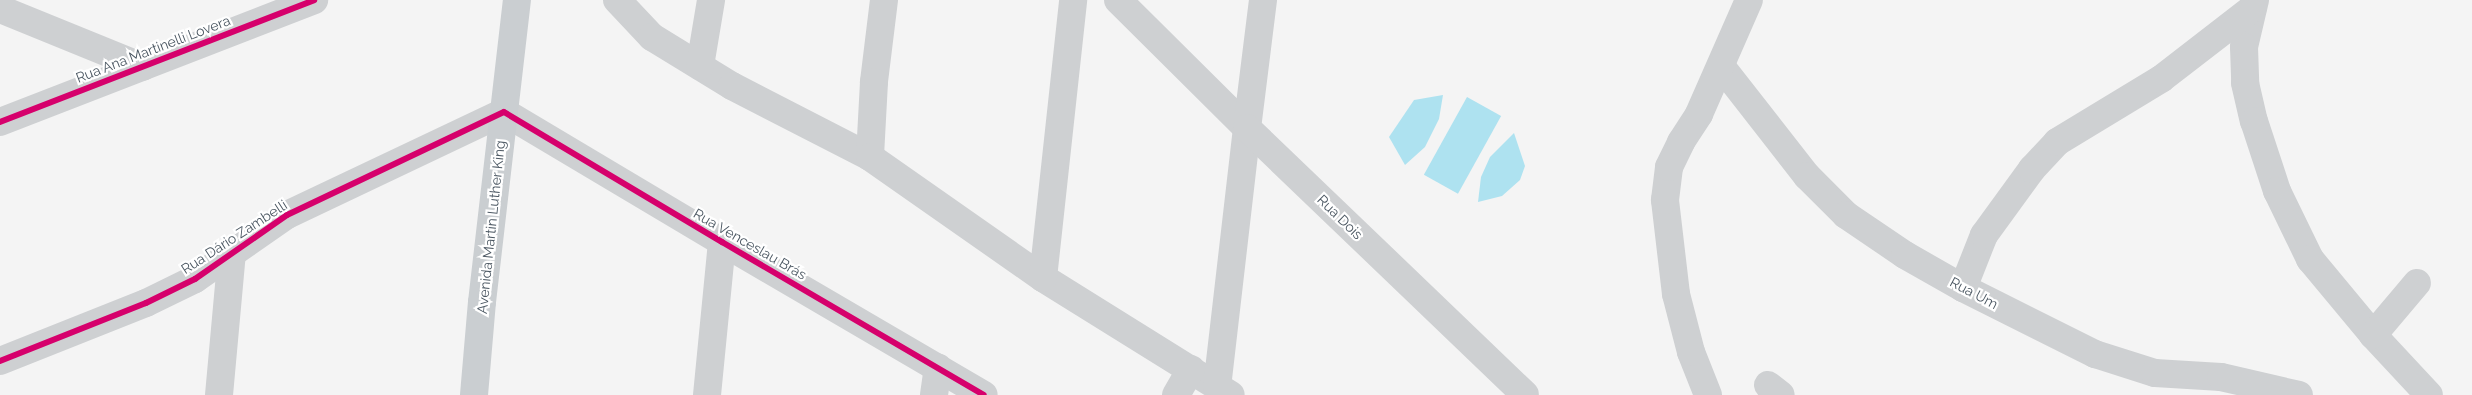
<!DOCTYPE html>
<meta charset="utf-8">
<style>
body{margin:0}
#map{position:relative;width:2472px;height:395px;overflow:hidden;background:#f4f4f4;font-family:Raleway,sans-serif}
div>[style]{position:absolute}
.water>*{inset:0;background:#aee2f0;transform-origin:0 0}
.minor>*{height:28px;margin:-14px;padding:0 14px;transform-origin:14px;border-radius:14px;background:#ced0d2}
.major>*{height:28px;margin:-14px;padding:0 14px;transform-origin:14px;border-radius:14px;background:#caced1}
.cycleway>*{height:6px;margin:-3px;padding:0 3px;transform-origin:3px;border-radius:3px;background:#d6006c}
span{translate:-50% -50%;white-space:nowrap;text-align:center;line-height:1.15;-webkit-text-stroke:4.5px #fff;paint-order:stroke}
.street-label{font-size:14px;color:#4a5661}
</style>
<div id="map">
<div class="water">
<div style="clip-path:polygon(1443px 95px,1439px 119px,1425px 147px,1405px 165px,1389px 137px,1414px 100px)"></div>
<div style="left:1467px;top:97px;width:39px;height:89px;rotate:29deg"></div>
<div style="clip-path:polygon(1514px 133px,1525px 166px,1520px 180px,1502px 196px,1478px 202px,1481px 177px,1490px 157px)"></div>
</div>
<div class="minor">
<div style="left:617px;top:0;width:51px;rotate:46.6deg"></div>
<div style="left:652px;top:37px;width:94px;rotate:31.5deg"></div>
<div style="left:732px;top:86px;width:155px;rotate:27.2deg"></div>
<div style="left:884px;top:0;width:83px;rotate:97deg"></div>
<div style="left:874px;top:82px;width:75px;rotate:93.1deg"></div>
<div style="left:870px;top:157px;width:211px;rotate:35deg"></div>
<div style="left:1043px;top:278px;width:221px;rotate:31.9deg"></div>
<div style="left:1118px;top:0;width:182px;rotate:44.8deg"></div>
<div style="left:1247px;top:128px;width:260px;rotate:96.6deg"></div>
<div style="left:1263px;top:0;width:129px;rotate:97.1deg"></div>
<div style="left:1247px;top:128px;width:385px;rotate:43.8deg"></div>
<div style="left:2255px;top:0;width:48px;rotate:103.2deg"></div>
<div style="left:2244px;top:47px;width:36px;rotate:88deg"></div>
<div style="left:2245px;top:83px;width:39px;rotate:77deg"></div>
<div style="left:2254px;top:121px;width:74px;rotate:71.8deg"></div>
<div style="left:2277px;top:191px;width:76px;rotate:64.1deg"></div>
<div style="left:2310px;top:259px;width:99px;rotate:50.3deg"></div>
<div style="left:2373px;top:335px;width:82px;rotate:47deg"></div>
<div style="left:0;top:9px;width:154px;rotate:22.1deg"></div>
<div style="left:700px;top:66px;width:67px;rotate:-80.5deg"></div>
<div style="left:1721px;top:66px;width:140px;rotate:52deg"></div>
<div style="left:1807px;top:176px;width:55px;rotate:45deg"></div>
<div style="left:1846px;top:215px;width:71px;rotate:34.1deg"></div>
<div style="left:1905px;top:255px;width:67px;rotate:29.6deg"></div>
<div style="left:1963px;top:288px;width:148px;rotate:26.6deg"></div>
<div style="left:2095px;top:354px;width:63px;rotate:17.6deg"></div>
<div style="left:2155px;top:373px;width:66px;rotate:3.5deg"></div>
<div style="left:2221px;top:377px;width:80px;rotate:13deg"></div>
<div style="left:0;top:122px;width:337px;rotate:-21.2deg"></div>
<div style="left:1043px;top:278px;width:280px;rotate:-83.8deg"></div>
<div style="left:1963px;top:288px;width:57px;rotate:-68.4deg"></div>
<div style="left:1984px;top:235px;width:82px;rotate:-54deg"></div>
<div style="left:2032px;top:169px;width:37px;rotate:-47deg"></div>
<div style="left:2057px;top:142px;width:122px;rotate:-31.2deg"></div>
<div style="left:2161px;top:79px;width:116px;rotate:-37.7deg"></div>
<div style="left:2373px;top:335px;width:68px;rotate:-49.8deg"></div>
<div style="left:0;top:361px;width:157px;rotate:-21.7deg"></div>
<div style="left:146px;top:303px;width:55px;rotate:-26.1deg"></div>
<div style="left:195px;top:279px;width:112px;rotate:-34.8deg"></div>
<div style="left:287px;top:215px;width:240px;rotate:-25.4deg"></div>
<div style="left:504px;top:112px;width:254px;rotate:30.8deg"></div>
<div style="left:722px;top:242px;width:303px;rotate:30.3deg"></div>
<div style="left:1768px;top:385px;width:16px;rotate:38deg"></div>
<div style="left:219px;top:395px;width:145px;rotate:-84.8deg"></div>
<div style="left:707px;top:395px;width:154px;rotate:-84.4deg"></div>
<div style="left:934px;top:395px;width:28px;rotate:-82deg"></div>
<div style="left:1176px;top:395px;width:30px;rotate:-60deg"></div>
<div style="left:1708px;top:395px;width:46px;rotate:-111.6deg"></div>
<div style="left:1691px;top:352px;width:60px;rotate:-104.5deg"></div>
<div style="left:1676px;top:294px;width:95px;rotate:-96.7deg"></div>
<div style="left:1665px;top:200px;width:33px;rotate:-83deg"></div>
<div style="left:1669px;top:167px;width:28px;rotate:-64deg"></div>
<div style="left:1681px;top:142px;width:33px;rotate:-57deg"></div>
<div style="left:1699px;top:114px;width:124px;rotate:-66.3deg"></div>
</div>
<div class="major">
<div style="left:474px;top:395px;width:93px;rotate:-85.1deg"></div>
<div style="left:482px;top:302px;width:304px;rotate:-83.4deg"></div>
</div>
<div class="cycleway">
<div style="left:0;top:122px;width:337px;rotate:-21.2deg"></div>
<div style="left:0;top:361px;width:157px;rotate:-21.7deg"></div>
<div style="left:146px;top:303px;width:55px;rotate:-26.1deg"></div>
<div style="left:195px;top:279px;width:112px;rotate:-34.8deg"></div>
<div style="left:287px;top:215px;width:240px;rotate:-25.4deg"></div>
<div style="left:504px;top:112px;width:254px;rotate:30.8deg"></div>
<div style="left:722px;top:242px;width:303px;rotate:30.3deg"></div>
</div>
<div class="street-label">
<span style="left:153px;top:49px;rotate:-21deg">Rua Ana Martinelli Lovera</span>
<span style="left:1340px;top:217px;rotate:44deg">Rua Dois</span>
<span style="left:491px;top:227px;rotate:-84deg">Avenida Martin Luther King</span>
<span style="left:234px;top:237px;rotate:-33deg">Rua Dário Zambelli</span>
<span style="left:750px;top:244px;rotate:30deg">Rua Venceslau Brás</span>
<span style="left:1974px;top:293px;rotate:28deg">Rua Um</span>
</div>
</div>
